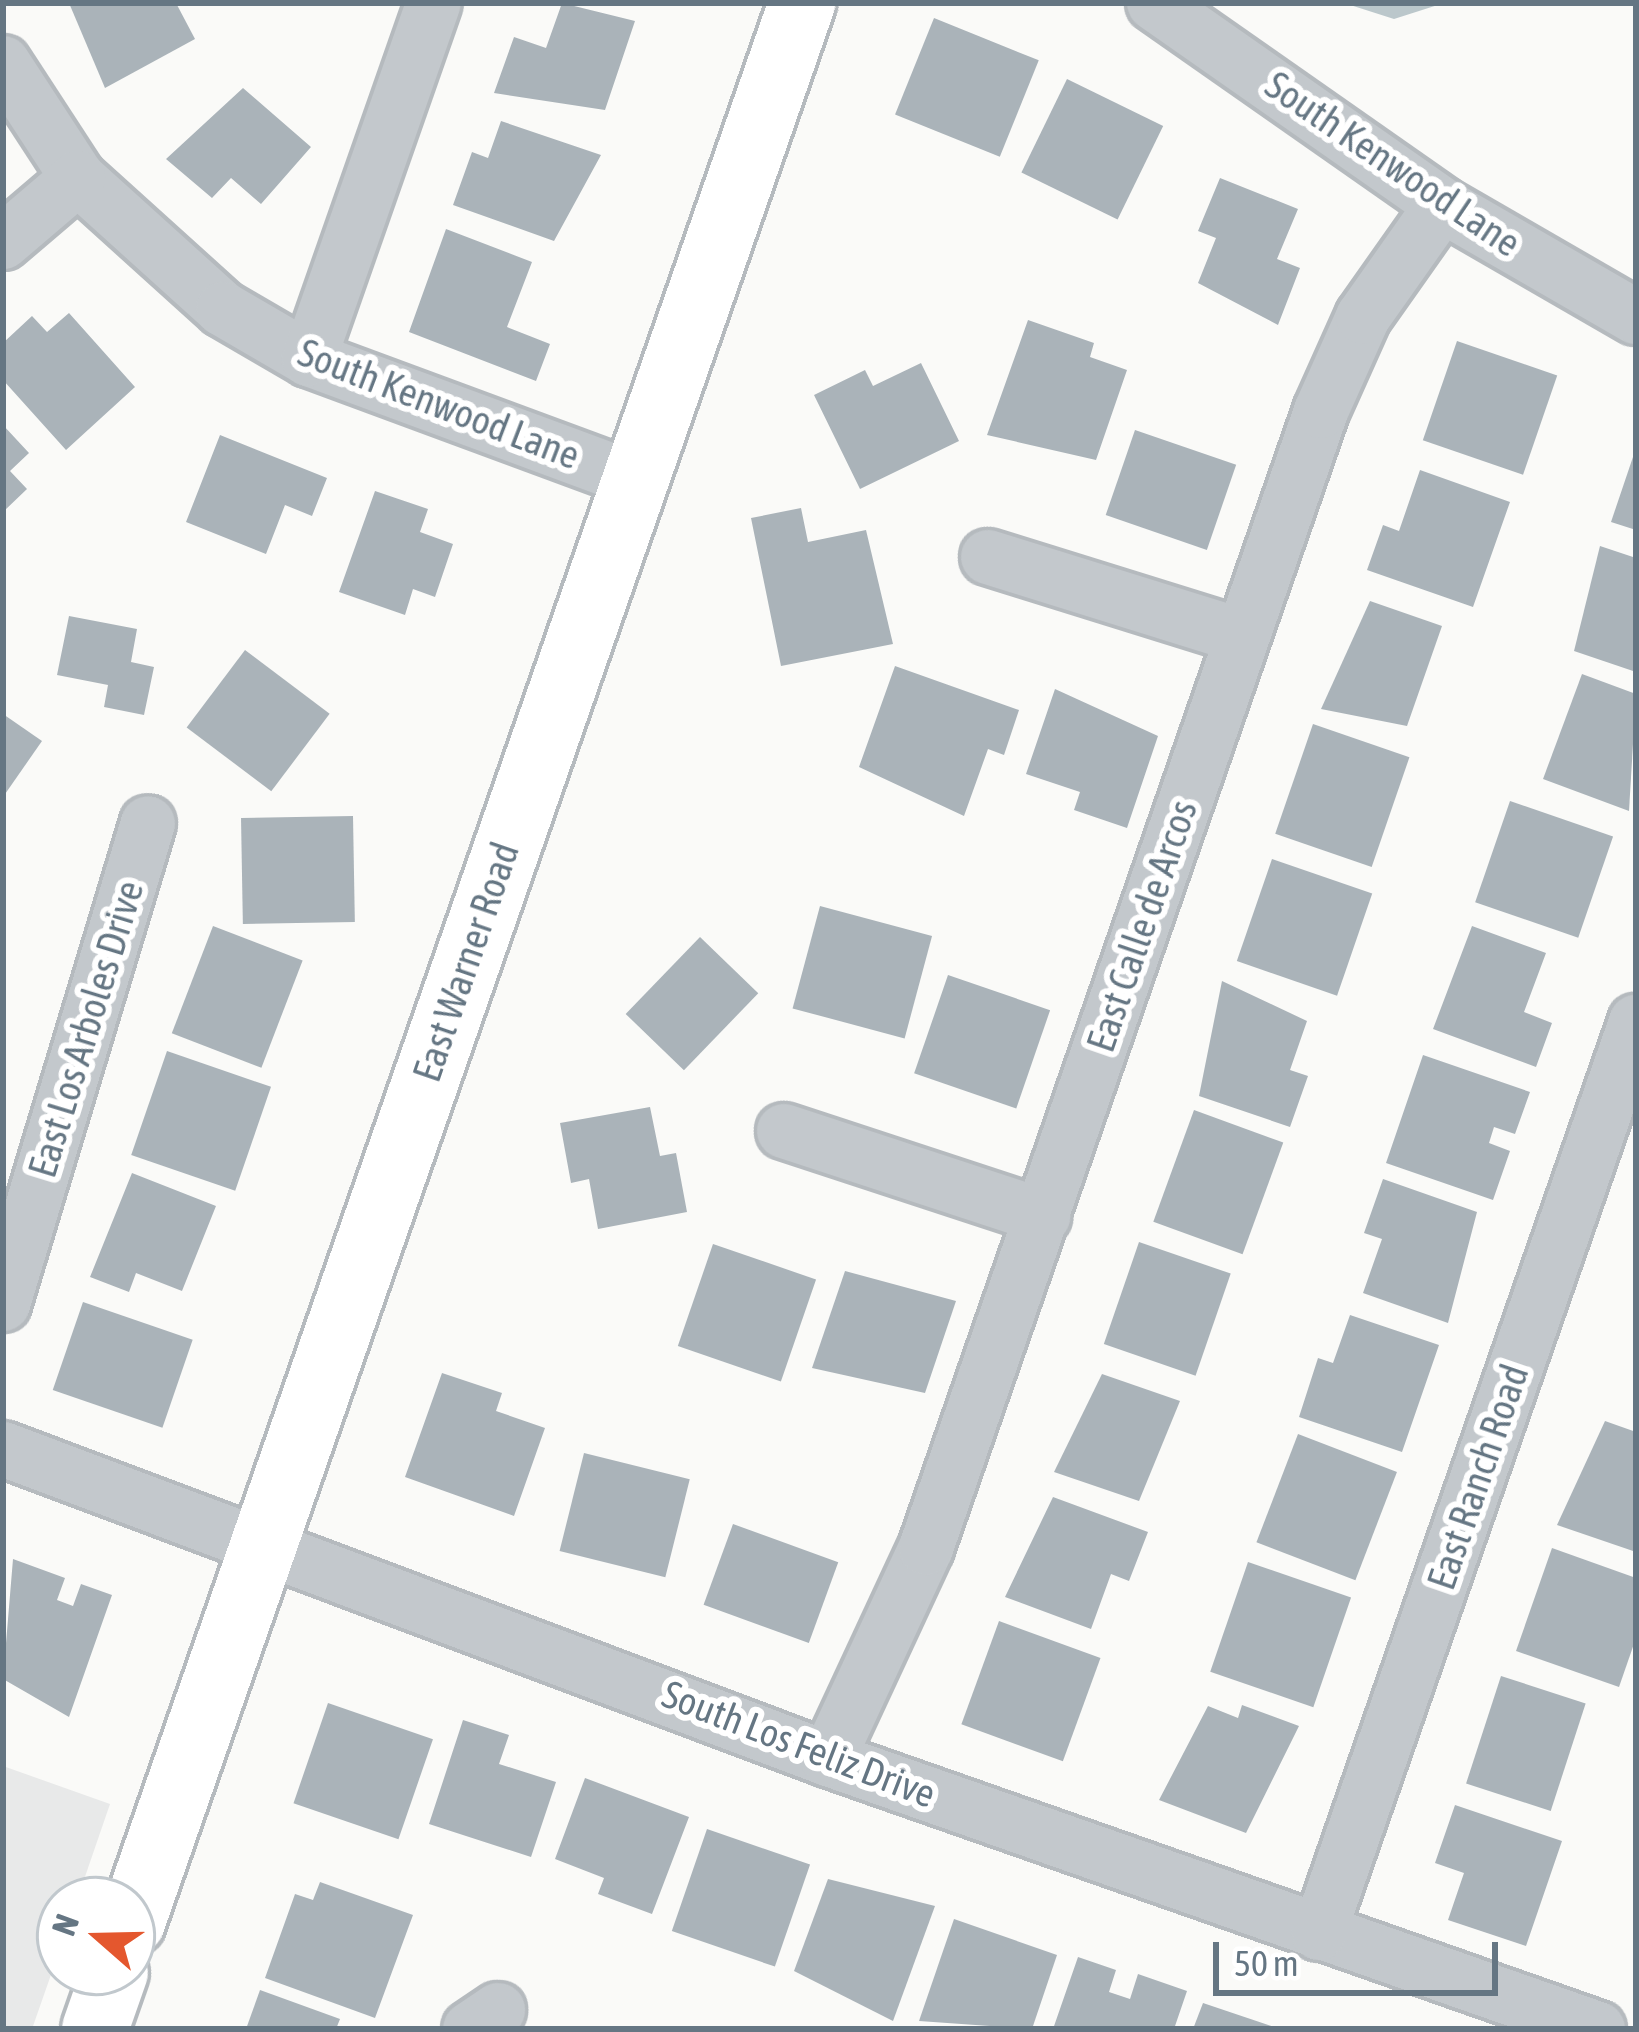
<!DOCTYPE html>
<style>
body{margin:0}
#map{position:relative;width:1639px;height:2032px;overflow:hidden;background:#fafaf8;font-family:"Asap Condensed",sans-serif}
div>[style]{position:absolute}
.built>*{inset:0;background:#e8e9e9}
.water>*{inset:0;background:#bbc7cb}
.building>*{inset:0;background:#aab3b9;transform-origin:0 0}
.roads{filter:drop-shadow(3px 0 #b5babe) drop-shadow(-3px 0 #b5babe) drop-shadow(0 3px #b5babe) drop-shadow(0 -3px #b5babe)}
.minor>*{height:54px;margin:-27px;padding:0 27px;transform-origin:27px;border-radius:27px;background:#c3c8cc}
.major>*{height:66px;margin:-33px;padding:0 33px;transform-origin:33px;border-radius:33px;background:#fff}
span{translate:-50% -50%;white-space:nowrap;text-align:center;line-height:1.15;-webkit-text-stroke:12px #fff;paint-order:stroke}
.street-label{font-size:39px;color:#657683}
.frame{position:absolute;inset:0;border:6px solid #657683;pointer-events:none}
.north{position:absolute;left:36px;top:1876px;width:120px;height:120px;box-sizing:border-box;background:#fff;border:3px solid #c1c8cd;border-radius:50%;rotate:290deg;font-size:33px;font-weight:700;line-height:48px;text-align:center;color:#657683}
.north::after{content:'';display:block;margin:auto;width:42px;height:54px;background:#e4572e;clip-path:polygon(50% 0,100% 100%,50% 72%,0 100%)}
.scale{position:absolute;left:1213px;top:1942px;width:285px;height:54px;box-sizing:border-box;border:6px solid #657683;border-top:0;padding-left:15px;font-size:36px;line-height:42px;white-space:nowrap;color:#657683;-webkit-text-stroke:9px #fff;paint-order:stroke}
</style>
<div id="map">
<div class="built">
<div style="clip-path:polygon(3px 1766px,110px 1804px,77px 1900px,60px 1900px,60px 1949px,32px 2029px,3px 2029px)"></div>
</div>
<div class="water">
<div style="clip-path:polygon(1344px 3px,1444px 3px,1394px 19px)"></div>
</div>
<div class="building">
<div style="clip-path:polygon(69px 3px,176px 3px,195px 39px,105px 88px)"></div>
<div style="clip-path:polygon(562px 3px,635px 21px,605px 110px,494px 93px,514px 37px,546px 48px)"></div>
<div style="left:934px;top:18px;width:113px;height:104px;rotate:22deg"></div>
<div style="left:1067px;top:79px;width:107px;height:104px;rotate:26deg"></div>
<div style="clip-path:polygon(243px 88px,311px 147px,261px 204px,231px 178px,212px 198px,166px 159px)"></div>
<div style="clip-path:polygon(501px 121px,601px 155px,554px 241px,453px 205px,472px 152px,488px 158px)"></div>
<div style="clip-path:polygon(1220px 178px,1298px 209px,1277px 259px,1300px 268px,1278px 325px,1198px 283px,1216px 238px,1198px 231px)"></div>
<div style="clip-path:polygon(446px 229px,532px 262px,507px 327px,550px 344px,536px 381px,409px 332px)"></div>
<div style="clip-path:polygon(69px 313px,135px 387px,66px 450px,3px 380px,3px 343px,32px 316px,47px 332px)"></div>
<div style="clip-path:polygon(1028px 320px,1094px 343px,1090px 357px,1127px 370px,1096px 460px,987px 435px)"></div>
<div style="left:1457px;top:341px;width:106px;height:105px;rotate:19deg"></div>
<div style="clip-path:polygon(921px 363px,959px 441px,860px 489px,814px 395px,865px 370px,873px 386px)"></div>
<div style="clip-path:polygon(3px 425px,29px 453px,10px 471px,27px 489px,3px 512px)"></div>
<div style="left:1135px;top:430px;width:107px;height:90px;rotate:19deg"></div>
<div style="clip-path:polygon(220px 435px,327px 478px,312px 516px,285px 505px,266px 554px,186px 522px)"></div>
<div style="clip-path:polygon(1635px 451px,1636px 451px,1636px 530px,1611px 522px)"></div>
<div style="clip-path:polygon(1420px 470px,1510px 502px,1473px 607px,1367px 570px,1383px 525px,1399px 531px)"></div>
<div style="clip-path:polygon(375px 491px,428px 509px,420px 532px,453px 544px,435px 597px,413px 589px,405px 615px,339px 592px)"></div>
<div style="clip-path:polygon(801px 508px,808px 542px,866px 530px,893px 644px,781px 666px,751px 518px)"></div>
<div style="clip-path:polygon(1600px 546px,1636px 558px,1636px 672px,1574px 651px)"></div>
<div style="clip-path:polygon(1370px 601px,1442px 626px,1407px 726px,1321px 709px)"></div>
<div style="clip-path:polygon(69px 616px,137px 629px,131px 662px,154px 667px,144px 715px,104px 707px,108px 685px,57px 675px)"></div>
<div style="left:245px;top:650px;width:106px;height:97px;rotate:37deg"></div>
<div style="clip-path:polygon(895px 666px,1019px 710px,1004px 755px,988px 749px,964px 816px,859px 767px)"></div>
<div style="clip-path:polygon(1582px 674px,1636px 694px,1629px 811px,1543px 779px)"></div>
<div style="clip-path:polygon(1055px 689px,1158px 736px,1127px 828px,1074px 810px,1080px 792px,1026px 774px)"></div>
<div style="clip-path:polygon(3px 714px,42px 741px,3px 797px)"></div>
<div style="left:1313px;top:724px;width:102px;height:116px;rotate:19deg"></div>
<div style="left:1510px;top:801px;width:109px;height:107px;rotate:19deg"></div>
<div style="left:353px;top:816px;width:106px;height:112px;rotate:89deg"></div>
<div style="left:1272px;top:859px;width:106px;height:108px;rotate:19deg"></div>
<div style="left:820px;top:906px;width:116px;height:106px;rotate:15deg"></div>
<div style="left:213px;top:926px;width:96px;height:115px;rotate:21deg"></div>
<div style="clip-path:polygon(1472px 926px,1546px 953px,1524px 1012px,1552px 1023px,1536px 1067px,1433px 1029px)"></div>
<div style="left:700px;top:937px;width:81px;height:107px;rotate:44deg"></div>
<div style="left:948px;top:975px;width:108px;height:104px;rotate:19deg"></div>
<div style="clip-path:polygon(1222px 981px,1307px 1021px,1290px 1070px,1308px 1076px,1290px 1127px,1199px 1096px)"></div>
<div style="left:167px;top:1051px;width:110px;height:110px;rotate:19deg"></div>
<div style="clip-path:polygon(1423px 1055px,1530px 1092px,1515px 1134px,1494px 1127px,1489px 1143px,1510px 1151px,1493px 1200px,1386px 1163px)"></div>
<div style="clip-path:polygon(650px 1107px,660px 1156px,676px 1153px,687px 1212px,598px 1229px,589px 1179px,571px 1183px,560px 1123px)"></div>
<div style="left:1194px;top:1110px;width:95px;height:119px;rotate:20deg"></div>
<div style="clip-path:polygon(132px 1173px,216px 1206px,182px 1291px,136px 1273px,129px 1292px,90px 1277px)"></div>
<div style="clip-path:polygon(1383px 1179px,1477px 1212px,1448px 1323px,1363px 1293px,1382px 1239px,1364px 1233px)"></div>
<div style="left:1139px;top:1242px;width:97px;height:108px;rotate:19deg"></div>
<div style="left:713px;top:1244px;width:109px;height:108px;rotate:19deg"></div>
<div style="clip-path:polygon(845px 1271px,956px 1301px,925px 1393px,812px 1368px)"></div>
<div style="left:83px;top:1302px;width:116px;height:93px;rotate:19deg"></div>
<div style="clip-path:polygon(1350px 1315px,1439px 1345px,1402px 1452px,1299px 1417px,1318px 1358px,1333px 1363px)"></div>
<div style="clip-path:polygon(442px 1373px,502px 1393px,496px 1411px,545px 1428px,514px 1516px,405px 1477px)"></div>
<div style="clip-path:polygon(1102px 1374px,1180px 1401px,1139px 1501px,1054px 1472px)"></div>
<div style="clip-path:polygon(1605px 1421px,1636px 1432px,1636px 1552px,1557px 1525px)"></div>
<div style="left:1298px;top:1434px;width:106px;height:116px;rotate:21deg"></div>
<div style="left:584px;top:1453px;width:109px;height:101px;rotate:14deg"></div>
<div style="clip-path:polygon(1053px 1497px,1148px 1532px,1129px 1581px,1111px 1574px,1091px 1629px,1005px 1597px)"></div>
<div style="left:733px;top:1524px;width:112px;height:86px;rotate:20deg"></div>
<div style="clip-path:polygon(1552px 1548px,1636px 1578px,1636px 1638px,1619px 1687px,1516px 1651px)"></div>
<div style="clip-path:polygon(13px 1559px,65px 1578px,57px 1600px,73px 1606px,81px 1584px,112px 1595px,69px 1717px,3px 1679px)"></div>
<div style="left:1248px;top:1562px;width:109px;height:116px;rotate:19deg"></div>
<div style="left:999px;top:1621px;width:108px;height:110px;rotate:20deg"></div>
<div style="left:1501px;top:1676px;width:89px;height:113px;rotate:18deg"></div>
<div style="left:328px;top:1703px;width:111px;height:106px;rotate:19deg"></div>
<div style="clip-path:polygon(1242px 1705px,1299px 1726px,1246px 1833px,1159px 1800px,1208px 1706px,1238px 1718px)"></div>
<div style="clip-path:polygon(463px 1720px,509px 1735px,499px 1764px,556px 1782px,531px 1857px,429px 1824px)"></div>
<div style="clip-path:polygon(585px 1778px,689px 1817px,652px 1914px,598px 1894px,604px 1878px,555px 1859px)"></div>
<div style="clip-path:polygon(1455px 1805px,1562px 1841px,1526px 1946px,1448px 1920px,1464px 1873px,1435px 1863px)"></div>
<div style="left:707px;top:1829px;width:109px;height:108px;rotate:19deg"></div>
<div style="clip-path:polygon(828px 1879px,935px 1906px,893px 2021px,794px 1971px)"></div>
<div style="clip-path:polygon(320px 1882px,413px 1915px,375px 2018px,265px 1978px,295px 1894px,313px 1900px)"></div>
<div style="clip-path:polygon(954px 1919px,1057px 1955px,1032px 2029px,919px 2021px)"></div>
<div style="clip-path:polygon(1078px 1957px,1116px 1970px,1109px 1992px,1130px 1999px,1138px 1974px,1187px 1991px,1174px 2029px,1053px 2029px)"></div>
<div style="clip-path:polygon(260px 1990px,340px 2019px,336px 2029px,246px 2029px)"></div>
<div style="clip-path:polygon(1203px 2003px,1277px 2028px,1277px 2029px,1193px 2029px)"></div>
</div>
<div class="roads">
<div class="minor">
<div style="left:1154px;top:3px;width:352px;rotate:35deg"></div>
<div style="left:1442px;top:205px;width:224px;rotate:30deg"></div>
<div style="left:3px;top:63px;width:137px;rotate:56.9deg"></div>
<div style="left:78px;top:178px;width:195px;rotate:42.1deg"></div>
<div style="left:223px;top:309px;width:99px;rotate:30.2deg"></div>
<div style="left:309px;top:359px;width:346px;rotate:20.3deg"></div>
<div style="left:3px;top:242px;width:99px;rotate:-40.5deg"></div>
<div style="left:309px;top:359px;width:377px;rotate:-70.7deg"></div>
<div style="left:988px;top:557px;width:266px;rotate:17.3deg"></div>
<div style="left:784px;top:1131px;width:273px;rotate:18.2deg"></div>
<div style="left:3px;top:1304px;width:502px;rotate:-73.22deg"></div>
<div style="left:3px;top:1449px;width:881px;rotate:20.59deg"></div>
<div style="left:828px;top:1759px;width:816px;rotate:19.32deg"></div>
<div style="left:828px;top:1759px;width:233px;rotate:-65.1deg"></div>
<div style="left:926px;top:1548px;width:1204px;rotate:-70.84deg"></div>
<div style="left:1321px;top:411px;width:103px;rotate:-65.9deg"></div>
<div style="left:1363px;top:317px;width:137px;rotate:-54.8deg"></div>
<div style="left:1319px;top:1933px;width:965px;rotate:-70.81deg"></div>
<div style="left:470px;top:2029px;width:34px;rotate:-34deg"></div>
</div>
<div class="major">
<div style="left:132px;top:1922px;width:2033px;rotate:-70.75deg"></div>
<div style="left:95px;top:2029px;width:60px;rotate:-70.7deg"></div>
</div>
</div>
<div class="street-label">
<span style="left:1393px;top:164px;rotate:34deg">South Kenwood Lane</span>
<span style="left:439px;top:404px;rotate:21deg">South Kenwood Lane</span>
<span style="left:1142px;top:926px;rotate:-71deg">East Calle de Arcos</span>
<span style="left:466px;top:962px;rotate:-71deg">East Warner Road</span>
<span style="left:86px;top:1029px;rotate:-73deg">East Los Arboles Drive</span>
<span style="left:1478px;top:1477px;rotate:-71deg">East Ranch Road</span>
<span style="left:799px;top:1744px;rotate:21deg">South Los Feliz Drive</span>
</div>
<div class="frame"></div>
<div class="north">N</div>
<div class="scale">50 m</div>
</div>
